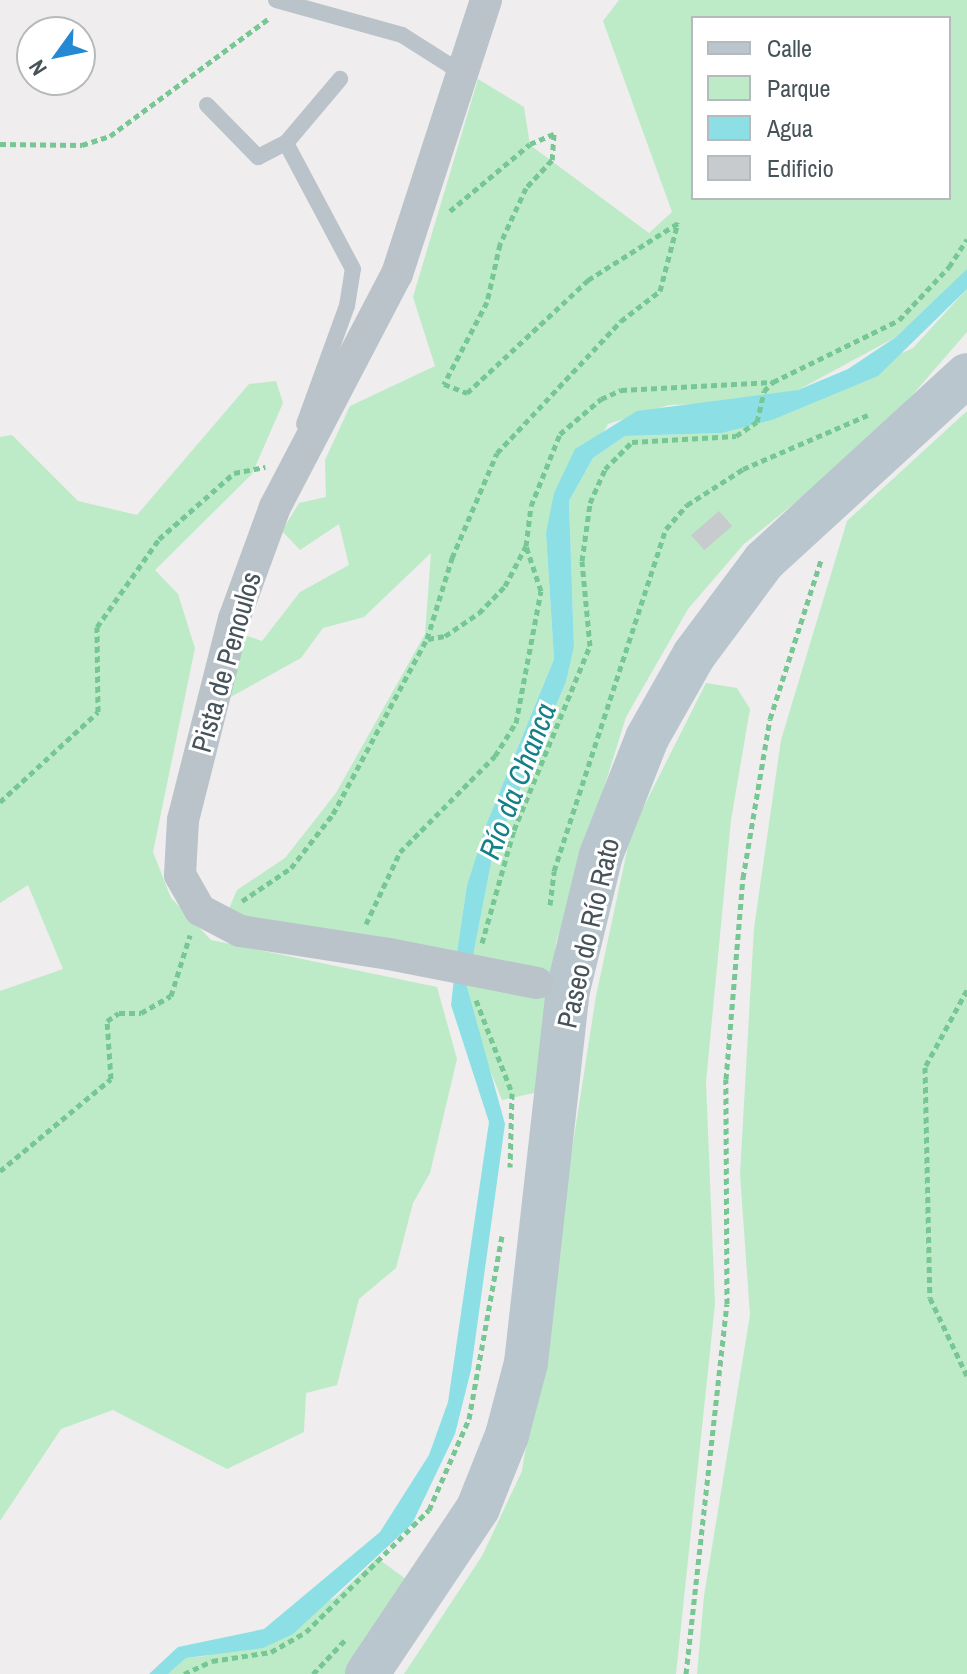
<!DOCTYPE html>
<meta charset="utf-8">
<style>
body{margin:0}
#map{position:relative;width:967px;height:1674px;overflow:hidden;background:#efeded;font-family:"Archivo Narrow",sans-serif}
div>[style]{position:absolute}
.green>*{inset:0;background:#bdebc8}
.water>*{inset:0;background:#8ce0e5}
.building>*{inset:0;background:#c7cbce;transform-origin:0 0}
.path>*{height:5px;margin-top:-2.5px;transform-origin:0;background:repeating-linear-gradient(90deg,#77c794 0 6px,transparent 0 10px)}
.lane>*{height:16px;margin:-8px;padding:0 8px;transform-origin:8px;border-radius:8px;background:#b9c3c9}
.street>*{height:32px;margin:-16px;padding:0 16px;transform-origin:16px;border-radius:16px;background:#b9c3c9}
.secondary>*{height:44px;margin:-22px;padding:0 22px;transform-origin:22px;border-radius:22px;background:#b9c6ce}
.street-bridge>*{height:32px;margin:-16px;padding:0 16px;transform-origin:16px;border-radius:16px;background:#b9c3c9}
span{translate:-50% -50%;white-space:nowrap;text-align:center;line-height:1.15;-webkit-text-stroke:6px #fff;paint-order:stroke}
.street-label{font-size:28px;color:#465359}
.water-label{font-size:30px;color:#148088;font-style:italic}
.legend{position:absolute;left:691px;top:16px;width:260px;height:184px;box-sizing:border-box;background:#fff;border:2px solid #b5babd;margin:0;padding:10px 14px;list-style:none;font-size:24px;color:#465359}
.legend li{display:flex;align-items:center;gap:16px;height:40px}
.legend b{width:40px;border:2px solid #b5babd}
.north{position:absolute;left:16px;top:16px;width:80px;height:80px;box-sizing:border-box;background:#fff;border:2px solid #b5babd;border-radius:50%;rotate:237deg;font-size:22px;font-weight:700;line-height:32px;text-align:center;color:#465359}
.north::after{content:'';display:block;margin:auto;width:28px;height:36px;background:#2489d2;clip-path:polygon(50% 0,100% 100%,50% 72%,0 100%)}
</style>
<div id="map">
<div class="green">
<div style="clip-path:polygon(evenodd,619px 0,967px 0,967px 270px,896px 337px,798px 390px,732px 403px,669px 405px,608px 424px,546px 533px,554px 659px,486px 825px,467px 885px,457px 952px,225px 918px,237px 890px,285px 858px,336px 793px,425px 634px,431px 553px,364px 617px,323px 628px,301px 658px,227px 699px,245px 635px,262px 641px,300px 592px,349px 565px,339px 524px,300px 550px,282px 531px,299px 503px,326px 497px,325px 460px,350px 406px,435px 366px,413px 297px,478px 79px,524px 107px,530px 145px,649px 233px,672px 212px,603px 21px,619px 0,693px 18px,949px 18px,949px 198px,693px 198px,693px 18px)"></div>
<div style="clip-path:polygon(967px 289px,967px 332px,875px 438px,744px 544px,688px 609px,626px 717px,556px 943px,543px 1091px,502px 1100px,474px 1030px,467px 987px,493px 853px,566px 682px,574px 647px,569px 501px,593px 458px,625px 436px,722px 433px,913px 348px)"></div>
<div style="clip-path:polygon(276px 381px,283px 403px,252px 474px,155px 570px,178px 594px,195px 648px,153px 852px,171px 898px,211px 940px,437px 987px,457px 1059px,430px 1173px,413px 1203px,396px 1268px,359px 1299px,337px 1385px,306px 1393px,304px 1432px,227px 1469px,113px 1410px,61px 1429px,0 1521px,0 991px,63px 969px,28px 885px,0 903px,0 437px,12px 435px,78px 501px,137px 515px,249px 384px)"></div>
<div style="clip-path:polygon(967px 411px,967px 1674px,697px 1674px,704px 1596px,750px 1315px,740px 1174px,754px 928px,781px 740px,847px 521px)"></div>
<div style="clip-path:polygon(706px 683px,737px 688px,750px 709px,731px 820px,706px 1082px,715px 1304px,676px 1674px,404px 1674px,482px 1556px,522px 1471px,596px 996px,631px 832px)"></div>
<div style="clip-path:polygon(377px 1558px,410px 1582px,345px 1674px,168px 1674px,186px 1658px,206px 1656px,335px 1598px)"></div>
</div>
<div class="water">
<div style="clip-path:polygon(967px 269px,967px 289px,878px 376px,772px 420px,722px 433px,625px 436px,593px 458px,569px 501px,574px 647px,566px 682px,493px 853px,467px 987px,505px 1124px,471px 1370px,455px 1434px,412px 1524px,293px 1634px,263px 1648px,186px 1658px,168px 1674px,149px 1674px,178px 1647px,264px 1629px,380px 1532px,429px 1455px,448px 1402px,489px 1122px,451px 1005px,457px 952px,467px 885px,486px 825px,554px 659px,546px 533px,554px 493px,575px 449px,637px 411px,798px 390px,848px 369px,896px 337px)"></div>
</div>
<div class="building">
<div style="left:719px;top:511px;width:20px;height:37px;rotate:49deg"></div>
</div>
<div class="path">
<div style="left:0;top:144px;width:82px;rotate:0.7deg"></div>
<div style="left:82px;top:145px;width:29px;rotate:-18deg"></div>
<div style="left:110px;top:136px;width:197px;rotate:-36.5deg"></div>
<div style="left:450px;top:211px;width:104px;rotate:-39.9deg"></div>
<div style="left:530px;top:144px;width:26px;rotate:-23deg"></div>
<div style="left:554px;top:134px;width:26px;rotate:94deg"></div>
<div style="left:552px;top:160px;width:38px;rotate:133deg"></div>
<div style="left:526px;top:188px;width:62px;rotate:114.9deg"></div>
<div style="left:500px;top:244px;width:59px;rotate:102.6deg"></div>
<div style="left:487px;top:302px;width:93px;rotate:117.7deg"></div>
<div style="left:444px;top:384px;width:25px;rotate:21deg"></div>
<div style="left:467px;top:393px;width:166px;rotate:-43deg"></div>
<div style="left:588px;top:280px;width:107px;rotate:-32.3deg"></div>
<div style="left:428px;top:639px;width:17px;rotate:-10deg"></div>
<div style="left:445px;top:636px;width:41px;rotate:-34.1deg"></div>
<div style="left:479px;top:613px;width:37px;rotate:-46deg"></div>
<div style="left:505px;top:586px;width:45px;rotate:-62.3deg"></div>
<div style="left:0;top:802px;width:133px;rotate:-42.6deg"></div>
<div style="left:98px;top:712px;width:85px;rotate:-90.7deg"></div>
<div style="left:97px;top:627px;width:108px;rotate:-54.8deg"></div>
<div style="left:159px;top:539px;width:100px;rotate:-41.3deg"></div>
<div style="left:234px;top:473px;width:32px;rotate:-11deg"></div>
<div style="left:242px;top:901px;width:59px;rotate:-34deg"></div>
<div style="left:291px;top:868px;width:68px;rotate:-52.1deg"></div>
<div style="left:333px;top:814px;width:199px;rotate:-61.8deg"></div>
<div style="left:427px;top:639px;width:85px;rotate:-72.8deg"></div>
<div style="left:452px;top:558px;width:114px;rotate:-66.8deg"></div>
<div style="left:497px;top:453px;width:181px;rotate:-46.8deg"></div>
<div style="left:621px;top:321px;width:49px;rotate:-37.6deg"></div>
<div style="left:660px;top:291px;width:71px;rotate:-75.4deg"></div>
<div style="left:550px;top:905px;width:34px;rotate:-83deg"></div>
<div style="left:554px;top:871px;width:360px;rotate:-71.9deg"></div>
<div style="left:666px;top:529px;width:32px;rotate:-49deg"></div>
<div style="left:687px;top:505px;width:67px;rotate:-32.7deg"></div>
<div style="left:743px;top:469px;width:136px;rotate:-23.4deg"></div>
<div style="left:366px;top:924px;width:80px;rotate:-64.7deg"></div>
<div style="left:400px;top:852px;width:135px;rotate:-45.3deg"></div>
<div style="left:495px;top:756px;width:39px;rotate:-58deg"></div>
<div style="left:516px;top:723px;width:134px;rotate:-79.3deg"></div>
<div style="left:541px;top:591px;width:47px;rotate:-108.4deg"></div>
<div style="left:526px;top:546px;width:40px;rotate:-82.9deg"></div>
<div style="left:531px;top:506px;width:78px;rotate:-68.1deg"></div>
<div style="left:560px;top:434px;width:54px;rotate:-40.5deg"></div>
<div style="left:601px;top:399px;width:22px;rotate:-24deg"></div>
<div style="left:621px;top:390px;width:152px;rotate:-3deg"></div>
<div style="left:482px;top:943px;width:117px;rotate:-74.2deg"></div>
<div style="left:514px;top:830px;width:199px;rotate:-67.6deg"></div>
<div style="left:590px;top:646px;width:85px;rotate:-95.4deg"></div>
<div style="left:582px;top:561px;width:59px;rotate:-82.1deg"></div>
<div style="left:590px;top:503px;width:37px;rotate:-66deg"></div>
<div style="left:605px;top:469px;width:38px;rotate:-45deg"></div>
<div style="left:632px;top:442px;width:104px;rotate:-3.3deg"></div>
<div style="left:736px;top:436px;width:25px;rotate:-34deg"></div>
<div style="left:757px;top:422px;width:32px;rotate:-77deg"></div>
<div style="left:764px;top:391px;width:13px;rotate:-45deg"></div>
<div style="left:773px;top:382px;width:140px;rotate:-26.2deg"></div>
<div style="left:899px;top:320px;width:73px;rotate:-46.7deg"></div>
<div style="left:949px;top:267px;width:33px;rotate:-57deg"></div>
<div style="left:967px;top:990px;width:88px;rotate:118.6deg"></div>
<div style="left:925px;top:1067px;width:231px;rotate:88.8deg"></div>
<div style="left:930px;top:1298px;width:86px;rotate:64.6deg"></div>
<div style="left:476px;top:1000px;width:100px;rotate:68.8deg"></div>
<div style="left:512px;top:1093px;width:74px;rotate:91.5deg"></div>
<div style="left:0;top:1171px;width:144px;rotate:-39.7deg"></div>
<div style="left:111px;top:1079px;width:58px;rotate:-93.9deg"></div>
<div style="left:107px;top:1021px;width:14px;rotate:-34deg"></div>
<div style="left:119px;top:1013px;width:22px"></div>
<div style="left:141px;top:1013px;width:34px;rotate:-30deg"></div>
<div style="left:171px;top:996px;width:64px;rotate:-72.7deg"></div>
<div style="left:184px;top:1674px;width:31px;rotate:-25deg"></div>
<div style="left:212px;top:1661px;width:60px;rotate:-8.7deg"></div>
<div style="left:271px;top:1652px;width:40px;rotate:-29.7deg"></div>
<div style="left:306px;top:1632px;width:173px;rotate:-44.8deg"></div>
<div style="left:429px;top:1510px;width:99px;rotate:-66.3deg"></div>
<div style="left:469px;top:1419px;width:186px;rotate:-79.8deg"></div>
<div style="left:313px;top:1674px;width:47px;rotate:-46.7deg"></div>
<div style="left:686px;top:1674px;width:372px;rotate:-83.7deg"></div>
<div style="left:727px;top:1304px;width:225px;rotate:-90.3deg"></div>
<div style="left:726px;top:1079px;width:202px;rotate:-85.2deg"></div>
<div style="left:743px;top:878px;width:161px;rotate:-80.4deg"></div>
<div style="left:770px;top:719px;width:170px;rotate:-72.2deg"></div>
</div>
<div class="lane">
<div style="left:276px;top:0;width:131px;rotate:15.5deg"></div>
<div style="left:402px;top:35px;width:71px;rotate:32.3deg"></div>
<div style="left:207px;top:105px;width:73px;rotate:45.6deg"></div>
<div style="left:258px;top:157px;width:31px;rotate:-27deg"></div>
<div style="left:304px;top:424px;width:126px;rotate:-70deg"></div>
<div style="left:347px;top:306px;width:37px;rotate:-81deg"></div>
<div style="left:353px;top:269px;width:143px;rotate:-118deg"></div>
<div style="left:286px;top:143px;width:84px;rotate:-49.8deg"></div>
</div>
<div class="street">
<div style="left:389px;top:954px;width:151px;rotate:-171.2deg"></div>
<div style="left:240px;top:931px;width:45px;rotate:-152.3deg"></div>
<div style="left:200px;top:910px;width:40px;rotate:-119.7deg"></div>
<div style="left:180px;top:875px;width:55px;rotate:-86.9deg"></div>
<div style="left:183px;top:820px;width:207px;rotate:-75.8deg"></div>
<div style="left:234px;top:619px;width:119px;rotate:-69.9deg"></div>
<div style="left:275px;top:507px;width:263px;rotate:-62.4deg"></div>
<div style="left:397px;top:274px;width:288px;rotate:-72deg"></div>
</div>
<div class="secondary">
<div style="left:367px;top:1674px;width:200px;rotate:-56.2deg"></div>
<div style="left:478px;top:1508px;width:79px;rotate:-68.3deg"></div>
<div style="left:507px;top:1435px;width:74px;rotate:-75.2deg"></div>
<div style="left:526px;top:1363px;width:375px;rotate:-83.6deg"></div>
<div style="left:568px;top:990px;width:139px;rotate:-76.3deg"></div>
<div style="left:601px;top:855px;width:126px;rotate:-68.5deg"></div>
<div style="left:647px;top:738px;width:95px;rotate:-60.5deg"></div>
<div style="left:694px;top:655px;width:117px;rotate:-53.3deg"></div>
<div style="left:764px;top:561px;width:275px;rotate:-42.5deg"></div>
</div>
<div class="street-bridge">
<div style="left:389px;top:954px;width:151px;rotate:11.1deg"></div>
</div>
<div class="street-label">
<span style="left:226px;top:662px;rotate:-74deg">Pista de Penoulos</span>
<span style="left:588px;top:933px;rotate:-77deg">Paseo do Río Rato</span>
</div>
<div class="water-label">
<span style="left:517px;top:781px;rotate:-69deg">Río da Chanca</span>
</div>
<ul class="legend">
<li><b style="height:10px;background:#b9c6ce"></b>Calle</li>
<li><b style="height:22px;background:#bdebc8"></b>Parque</li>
<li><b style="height:22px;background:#8ce0e5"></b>Agua</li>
<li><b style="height:22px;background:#c7cbce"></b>Edificio</li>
</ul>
<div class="north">N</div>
</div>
